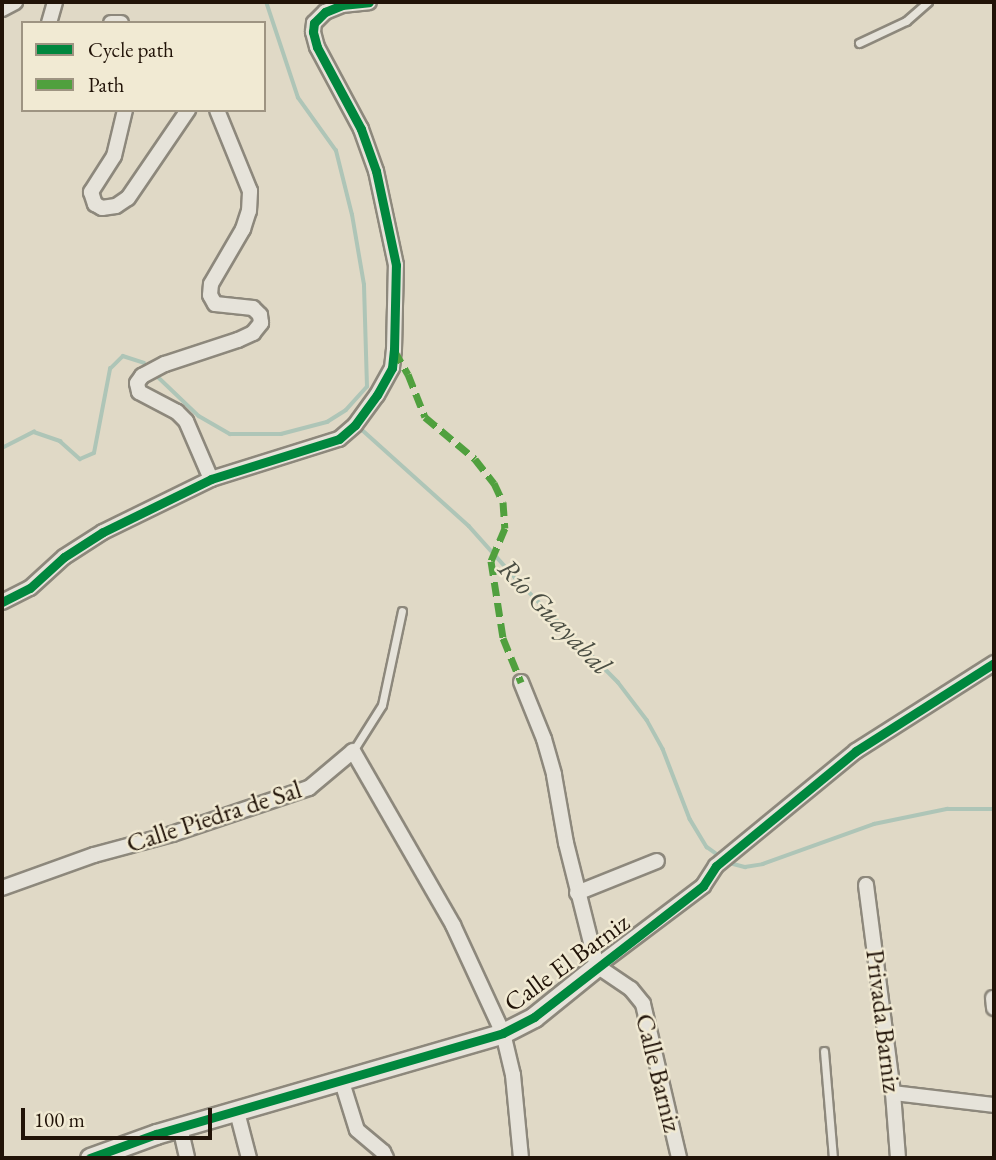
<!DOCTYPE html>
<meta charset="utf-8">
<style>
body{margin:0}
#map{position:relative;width:996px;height:1160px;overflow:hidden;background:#e0d9c6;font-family:"EB Garamond",serif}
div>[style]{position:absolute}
.stream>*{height:3.5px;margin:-1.75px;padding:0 1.75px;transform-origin:1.75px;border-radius:1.75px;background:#aec5b7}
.roads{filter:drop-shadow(2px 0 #8d887c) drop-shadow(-2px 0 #8d887c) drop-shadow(0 2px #8d887c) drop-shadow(0 -2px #8d887c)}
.lane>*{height:7px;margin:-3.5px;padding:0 3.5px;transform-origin:3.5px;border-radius:3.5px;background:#e6e3da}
.street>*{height:14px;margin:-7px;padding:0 7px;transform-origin:7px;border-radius:7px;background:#e6e3da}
.secondary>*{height:19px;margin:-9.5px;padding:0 9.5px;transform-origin:9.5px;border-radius:9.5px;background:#e6e3da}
.quiet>*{height:7px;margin-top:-3.5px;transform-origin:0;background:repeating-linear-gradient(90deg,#50a03e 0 14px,transparent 0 21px)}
.cycleway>*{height:9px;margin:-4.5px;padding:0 4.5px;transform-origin:4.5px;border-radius:4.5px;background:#00873e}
span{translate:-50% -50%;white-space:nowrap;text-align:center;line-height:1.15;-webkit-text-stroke:5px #f1ead3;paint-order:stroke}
.street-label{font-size:26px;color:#211308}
.water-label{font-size:28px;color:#4b4e43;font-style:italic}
.frame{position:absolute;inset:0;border:4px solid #211308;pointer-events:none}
.legend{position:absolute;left:21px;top:21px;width:245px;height:91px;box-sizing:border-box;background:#f1ead3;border:2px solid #9e9482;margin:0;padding:9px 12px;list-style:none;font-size:21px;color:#211308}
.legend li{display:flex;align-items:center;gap:14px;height:35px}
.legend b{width:35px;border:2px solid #9e9482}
.scale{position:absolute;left:21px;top:1108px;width:191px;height:32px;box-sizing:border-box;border:4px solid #211308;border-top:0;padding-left:9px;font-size:21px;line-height:24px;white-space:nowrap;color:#211308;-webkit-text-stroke:5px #f1ead3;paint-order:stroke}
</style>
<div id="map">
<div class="stream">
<div style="left:154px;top:373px;width:62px;rotate:43.7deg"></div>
<div style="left:199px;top:416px;width:36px;rotate:30deg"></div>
<div style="left:230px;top:434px;width:51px"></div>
<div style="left:281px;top:434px;width:48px;rotate:-14.6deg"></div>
<div style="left:327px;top:422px;width:22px;rotate:-32deg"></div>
<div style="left:346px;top:410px;width:31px;rotate:-48deg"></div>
<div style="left:367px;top:387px;width:102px;rotate:-91.7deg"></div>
<div style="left:364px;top:285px;width:71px;rotate:-99.7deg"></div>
<div style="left:352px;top:215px;width:66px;rotate:-104deg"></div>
<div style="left:336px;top:151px;width:65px;rotate:-125.6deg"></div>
<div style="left:298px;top:98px;width:101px;rotate:-108.4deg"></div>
<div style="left:358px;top:426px;width:149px;rotate:42deg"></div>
<div style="left:469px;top:526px;width:75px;rotate:48.2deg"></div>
<div style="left:519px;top:582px;width:141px;rotate:45.3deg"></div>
<div style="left:618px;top:682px;width:48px;rotate:52.7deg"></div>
<div style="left:647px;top:720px;width:33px;rotate:61deg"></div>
<div style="left:663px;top:749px;width:75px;rotate:68.9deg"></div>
<div style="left:690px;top:819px;width:33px;rotate:59deg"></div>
<div style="left:707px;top:847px;width:14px;rotate:36deg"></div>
<div style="left:2px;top:448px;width:36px;rotate:-27deg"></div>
<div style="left:34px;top:432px;width:28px;rotate:19deg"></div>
<div style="left:60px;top:441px;width:27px;rotate:42deg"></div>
<div style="left:80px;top:459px;width:15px;rotate:-23deg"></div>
<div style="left:94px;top:453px;width:86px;rotate:-79.2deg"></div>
<div style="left:110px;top:369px;width:18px;rotate:-45deg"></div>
<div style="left:123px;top:356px;width:22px;rotate:18deg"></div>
<div style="left:726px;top:862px;width:20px;rotate:15deg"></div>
<div style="left:745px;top:867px;width:18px;rotate:-9deg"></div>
<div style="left:763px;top:864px;width:118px;rotate:-19.8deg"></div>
<div style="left:874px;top:824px;width:75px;rotate:-11.6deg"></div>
<div style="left:947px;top:809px;width:47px"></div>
</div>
<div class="roads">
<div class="lane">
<div style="left:859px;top:43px;width:52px;rotate:-25.1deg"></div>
<div style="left:906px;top:21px;width:29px;rotate:-41deg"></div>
<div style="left:353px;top:751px;width:54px;rotate:-57.8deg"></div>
<div style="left:382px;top:705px;width:96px;rotate:-78deg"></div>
<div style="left:824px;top:1051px;width:107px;rotate:85.2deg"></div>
</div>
<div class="street">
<div style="left:2px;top:9px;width:15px;rotate:-28deg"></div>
<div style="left:49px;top:23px;width:22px;rotate:-74deg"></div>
<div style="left:111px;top:23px;width:10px"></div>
<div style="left:125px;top:110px;width:47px;rotate:103.4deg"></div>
<div style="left:114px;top:156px;width:43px;rotate:122.6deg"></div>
<div style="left:91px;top:192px;width:13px;rotate:72deg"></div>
<div style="left:95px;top:204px;width:8px;rotate:30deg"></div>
<div style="left:102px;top:208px;width:14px;rotate:-8deg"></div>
<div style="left:116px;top:206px;width:14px;rotate:-34deg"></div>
<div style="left:128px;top:198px;width:107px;rotate:-55.7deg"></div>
<div style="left:211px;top:479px;width:63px;rotate:-113.3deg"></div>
<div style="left:186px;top:421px;width:13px;rotate:-135deg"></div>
<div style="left:177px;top:412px;width:43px;rotate:-152.2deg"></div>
<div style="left:139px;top:392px;width:9px;rotate:-103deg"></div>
<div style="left:137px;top:383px;width:9px;rotate:-54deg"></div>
<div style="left:142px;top:376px;width:26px;rotate:-28deg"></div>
<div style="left:165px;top:364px;width:77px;rotate:-18.2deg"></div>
<div style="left:238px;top:340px;width:17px;rotate:-25deg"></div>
<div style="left:253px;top:333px;width:13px;rotate:-51deg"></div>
<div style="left:261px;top:323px;width:8px;rotate:-97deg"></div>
<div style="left:260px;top:315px;width:10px;rotate:-135deg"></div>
<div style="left:253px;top:308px;width:38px;rotate:-174deg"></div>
<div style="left:215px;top:304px;width:10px;rotate:-119deg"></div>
<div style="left:210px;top:295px;width:11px;rotate:-85deg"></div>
<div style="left:211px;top:284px;width:64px;rotate:-59.8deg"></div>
<div style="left:243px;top:229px;width:19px;rotate:-72deg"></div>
<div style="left:249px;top:211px;width:20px;rotate:-87deg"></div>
<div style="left:250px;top:191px;width:87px;rotate:-112.2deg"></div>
<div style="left:2px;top:602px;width:31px;rotate:-27deg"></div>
<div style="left:30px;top:588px;width:46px;rotate:-42.4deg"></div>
<div style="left:64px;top:557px;width:46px;rotate:-32.7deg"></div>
<div style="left:103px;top:532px;width:120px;rotate:-26.1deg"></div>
<div style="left:211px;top:479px;width:134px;rotate:-17.4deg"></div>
<div style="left:339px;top:439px;width:21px;rotate:-41deg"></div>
<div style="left:355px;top:425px;width:37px;rotate:-54deg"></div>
<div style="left:377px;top:395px;width:31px;rotate:-61deg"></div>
<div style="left:392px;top:368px;width:18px;rotate:-84deg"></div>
<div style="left:394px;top:350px;width:85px;rotate:-88.7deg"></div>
<div style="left:396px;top:265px;width:96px;rotate:-102deg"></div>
<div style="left:376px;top:171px;width:45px;rotate:-109.7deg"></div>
<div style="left:361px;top:129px;width:93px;rotate:-118.2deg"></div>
<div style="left:317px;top:47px;width:16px;rotate:-105deg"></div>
<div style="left:313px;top:32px;width:9px;rotate:-84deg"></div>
<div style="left:314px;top:23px;width:16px;rotate:-45deg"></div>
<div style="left:325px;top:12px;width:18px;rotate:-22deg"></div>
<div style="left:342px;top:5px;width:27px;rotate:-6deg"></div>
<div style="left:521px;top:682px;width:61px;rotate:68deg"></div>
<div style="left:544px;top:739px;width:37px;rotate:74deg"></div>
<div style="left:554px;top:775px;width:69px;rotate:80deg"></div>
<div style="left:566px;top:843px;width:127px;rotate:75.9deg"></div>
<div style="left:866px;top:885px;width:210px;rotate:82.6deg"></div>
<div style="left:893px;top:1093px;width:65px;rotate:85.6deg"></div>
<div style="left:2px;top:888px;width:98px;rotate:-19.7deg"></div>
<div style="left:94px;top:855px;width:81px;rotate:-15.1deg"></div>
<div style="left:172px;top:834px;width:145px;rotate:-18.6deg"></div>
<div style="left:309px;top:788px;width:57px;rotate:-40.1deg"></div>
<div style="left:353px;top:751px;width:201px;rotate:60.1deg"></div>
<div style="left:453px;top:925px;width:119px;rotate:65.2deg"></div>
<div style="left:503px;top:1033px;width:43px;rotate:76.6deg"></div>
<div style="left:513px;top:1075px;width:83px;rotate:84.5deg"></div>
<div style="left:577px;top:893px;width:86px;rotate:-21.8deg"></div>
<div style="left:597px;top:966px;width:133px;rotate:-37deg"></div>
<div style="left:703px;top:886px;width:24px;rotate:-57deg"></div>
<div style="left:716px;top:866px;width:181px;rotate:-39.4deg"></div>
<div style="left:856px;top:751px;width:164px;rotate:-32.5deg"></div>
<div style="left:597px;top:966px;width:41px;rotate:34.1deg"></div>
<div style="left:631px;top:989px;width:19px;rotate:51deg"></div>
<div style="left:643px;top:1004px;width:158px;rotate:76.8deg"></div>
<div style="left:993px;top:998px;width:10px;rotate:84deg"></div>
<div style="left:341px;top:1079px;width:53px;rotate:72.6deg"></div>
<div style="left:357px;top:1130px;width:34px;rotate:40deg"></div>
<div style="left:383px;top:1152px;width:7px;rotate:63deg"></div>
<div style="left:893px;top:1093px;width:102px;rotate:6.8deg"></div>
<div style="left:237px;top:1112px;width:48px;rotate:75.4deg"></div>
<div style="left:180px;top:1127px;width:32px;rotate:77deg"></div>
</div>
<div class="secondary">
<div style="left:90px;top:1158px;width:70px;rotate:-20deg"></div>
<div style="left:156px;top:1134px;width:361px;rotate:-16.2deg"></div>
<div style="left:503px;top:1033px;width:35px;rotate:-27deg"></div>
<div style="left:534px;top:1017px;width:81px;rotate:-39deg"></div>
</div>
</div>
<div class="quiet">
<div style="left:394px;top:350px;width:28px;rotate:60deg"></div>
<div style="left:408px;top:374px;width:46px;rotate:68.4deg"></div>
<div style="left:425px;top:417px;width:65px;rotate:40deg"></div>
<div style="left:475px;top:459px;width:31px;rotate:52deg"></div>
<div style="left:494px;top:483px;width:21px;rotate:65deg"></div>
<div style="left:503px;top:502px;width:26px;rotate:86deg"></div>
<div style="left:505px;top:528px;width:36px;rotate:113deg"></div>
<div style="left:491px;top:561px;width:78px;rotate:81.1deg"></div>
<div style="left:503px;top:638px;width:48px;rotate:67.8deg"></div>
</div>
<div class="cycleway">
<div style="left:2px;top:602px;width:31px;rotate:-27deg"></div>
<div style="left:30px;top:588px;width:46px;rotate:-42.4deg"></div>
<div style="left:64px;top:557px;width:46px;rotate:-32.7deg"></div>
<div style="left:103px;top:532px;width:120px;rotate:-26.1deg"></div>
<div style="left:211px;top:479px;width:134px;rotate:-17.4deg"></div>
<div style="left:339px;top:439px;width:21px;rotate:-41deg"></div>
<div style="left:355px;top:425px;width:37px;rotate:-54deg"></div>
<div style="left:377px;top:395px;width:31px;rotate:-61deg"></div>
<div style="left:392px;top:368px;width:18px;rotate:-84deg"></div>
<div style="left:394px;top:350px;width:85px;rotate:-88.7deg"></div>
<div style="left:396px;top:265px;width:96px;rotate:-102deg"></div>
<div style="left:376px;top:171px;width:45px;rotate:-109.7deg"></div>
<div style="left:361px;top:129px;width:93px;rotate:-118.2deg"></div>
<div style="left:317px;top:47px;width:16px;rotate:-105deg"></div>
<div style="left:313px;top:32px;width:9px;rotate:-84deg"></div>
<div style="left:314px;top:23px;width:16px;rotate:-45deg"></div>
<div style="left:325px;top:12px;width:18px;rotate:-22deg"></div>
<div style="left:342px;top:5px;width:27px;rotate:-6deg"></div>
<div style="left:90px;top:1158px;width:70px;rotate:-20deg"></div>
<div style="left:156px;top:1134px;width:361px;rotate:-16.2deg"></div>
<div style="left:503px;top:1033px;width:35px;rotate:-27deg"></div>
<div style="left:534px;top:1017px;width:214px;rotate:-37.8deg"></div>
<div style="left:703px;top:886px;width:24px;rotate:-57deg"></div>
<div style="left:716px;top:866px;width:181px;rotate:-39.4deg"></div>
<div style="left:856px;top:751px;width:164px;rotate:-32.5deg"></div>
</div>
<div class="street-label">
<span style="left:214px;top:817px;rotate:-18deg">Calle Piedra de Sal</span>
<span style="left:567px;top:963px;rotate:-36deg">Calle El Barniz</span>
<span style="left:883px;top:1021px;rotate:83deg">Privada Barniz</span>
<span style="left:658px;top:1073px;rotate:76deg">Calle Barniz</span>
</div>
<div class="water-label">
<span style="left:555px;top:616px;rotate:46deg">Río Guayabal</span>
</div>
<div class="frame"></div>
<ul class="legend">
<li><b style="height:9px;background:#00873e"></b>Cycle path</li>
<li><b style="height:9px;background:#50a03e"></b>Path</li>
</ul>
<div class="scale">100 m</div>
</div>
